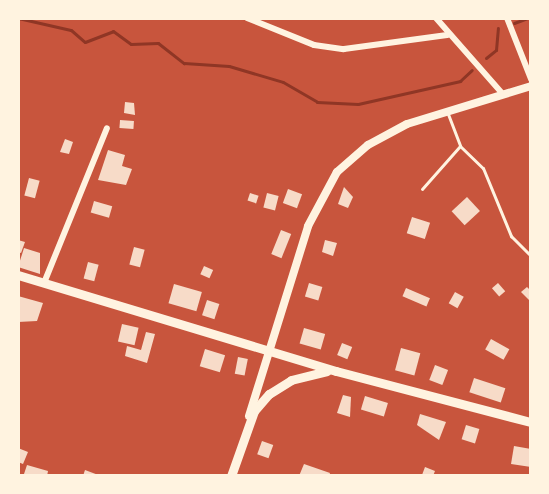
<!DOCTYPE html>
<style>
body{margin:0}
#map{position:relative;width:549px;height:494px;overflow:hidden;background:#c8553d;font-family:"Fira Sans Condensed",sans-serif}
div>[style]{position:absolute}
.stream>*{height:3px;margin:-1.5px;padding:0 1.5px;transform-origin:1.5px;border-radius:1.5px;background:#8f3625}
.building>*{inset:0;background:#f7dbc8;transform-origin:0 0}
.service>*{height:3px;margin:-1.5px;padding:0 1.5px;transform-origin:1.5px;border-radius:1.5px;background:#fff3e0}
.minor>*{height:6px;margin:-3px;padding:0 3px;transform-origin:3px;border-radius:3px;background:#fff3e0}
.tertiary>*{height:8px;margin:-4px;padding:0 4px;transform-origin:4px;border-radius:4px;background:#fff3e0}
.secondary>*{height:9px;margin:-4.5px;padding:0 4.5px;transform-origin:4.5px;border-radius:4.5px;background:#fff3e0}
span{translate:-50% -50%;white-space:nowrap;text-align:center;line-height:1.15;-webkit-text-stroke:4.5px #fff3e0;paint-order:stroke}
.frame{position:absolute;inset:0;border:20px solid #fff3e0;pointer-events:none}
</style>
<div id="map">
<div class="stream">
<div style="left:18px;top:18px;width:54px;rotate:12.8deg"></div>
<div style="left:71px;top:30px;width:18px;rotate:41deg"></div>
<div style="left:85px;top:42px;width:30px;rotate:-21deg"></div>
<div style="left:113px;top:31px;width:22px;rotate:36deg"></div>
<div style="left:131px;top:44px;width:27px;rotate:-2deg"></div>
<div style="left:158px;top:43px;width:33px;rotate:38deg"></div>
<div style="left:184px;top:63px;width:45px;rotate:3.8deg"></div>
<div style="left:229px;top:66px;width:56px;rotate:16.5deg"></div>
<div style="left:283px;top:82px;width:39px;rotate:30deg"></div>
<div style="left:317px;top:102px;width:41px;rotate:2.8deg"></div>
<div style="left:358px;top:104px;width:105px;rotate:-12.7deg"></div>
<div style="left:460px;top:81px;width:16px;rotate:-43deg"></div>
<div style="left:514px;top:23px;width:15px;rotate:-20deg"></div>
<div style="left:486px;top:58px;width:13px;rotate:-39deg"></div>
<div style="left:496px;top:50px;width:22px;rotate:-85deg"></div>
</div>
<div class="building">
<div style="clip-path:polygon(125px 102px,134px 103px,135px 115px,124px 113px)"></div>
<div style="left:120px;top:120px;width:14px;height:8px;rotate:4deg"></div>
<div style="clip-path:polygon(65px 139px,73px 142px,69px 154px,60px 152px)"></div>
<div style="clip-path:polygon(108px 150px,125px 155px,122px 166px,132px 169px,126px 185px,98px 180px)"></div>
<div style="left:29px;top:178px;width:11px;height:18px;rotate:15deg"></div>
<div style="clip-path:polygon(344px 187px,353px 197px,348px 208px,338px 204px)"></div>
<div style="left:288px;top:189px;width:15px;height:15px;rotate:20deg"></div>
<div style="left:250px;top:193px;width:9px;height:8px;rotate:18deg"></div>
<div style="left:267px;top:193px;width:12px;height:15px;rotate:14deg"></div>
<div style="left:467px;top:197px;width:19px;height:21px;rotate:47deg"></div>
<div style="left:94px;top:201px;width:19px;height:12px;rotate:16deg"></div>
<div style="left:412px;top:217px;width:19px;height:17px;rotate:18deg"></div>
<div style="left:281px;top:230px;width:11px;height:26px;rotate:22deg"></div>
<div style="clip-path:polygon(18px 240px,25px 242px,21px 253px,18px 252px)"></div>
<div style="clip-path:polygon(325px 240px,337px 243px,333px 256px,322px 252px)"></div>
<div style="left:134px;top:247px;width:11px;height:18px;rotate:15deg"></div>
<div style="clip-path:polygon(24px 248px,40px 253px,40px 274px,18px 267px)"></div>
<div style="left:88px;top:262px;width:11px;height:17px;rotate:15deg"></div>
<div style="left:204px;top:266px;width:10px;height:9px;rotate:24deg"></div>
<div style="left:309px;top:283px;width:14px;height:14px;rotate:17deg"></div>
<div style="left:498px;top:283px;width:11px;height:8px;rotate:49deg"></div>
<div style="left:174px;top:284px;width:29px;height:20px;rotate:16deg"></div>
<div style="clip-path:polygon(527px 287px,531px 291px,529px 300px,521px 292px)"></div>
<div style="left:406px;top:288px;width:26px;height:9px;rotate:23deg"></div>
<div style="left:455px;top:292px;width:10px;height:13px;rotate:29deg"></div>
<div style="clip-path:polygon(18px 296px,43px 303px,37px 321px,18px 322px)"></div>
<div style="left:207px;top:300px;width:13px;height:16px;rotate:18deg"></div>
<div style="left:122px;top:324px;width:17px;height:18px;rotate:13deg"></div>
<div style="left:304px;top:328px;width:22px;height:16px;rotate:16deg"></div>
<div style="clip-path:polygon(146px 332px,155px 334px,147px 363px,125px 356px,127px 346px,141px 350px)"></div>
<div style="left:491px;top:339px;width:21px;height:12px;rotate:29deg"></div>
<div style="left:342px;top:343px;width:11px;height:13px;rotate:22deg"></div>
<div style="left:401px;top:348px;width:20px;height:23px;rotate:15deg"></div>
<div style="left:205px;top:349px;width:21px;height:18px;rotate:17deg"></div>
<div style="left:238px;top:357px;width:10px;height:17px;rotate:11deg"></div>
<div style="left:435px;top:365px;width:14px;height:16px;rotate:21deg"></div>
<div style="left:474px;top:378px;width:33px;height:15px;rotate:18deg"></div>
<div style="clip-path:polygon(343px 395px,351px 397px,350px 417px,337px 413px)"></div>
<div style="left:365px;top:396px;width:24px;height:14px;rotate:17deg"></div>
<div style="clip-path:polygon(420px 414px,446px 422px,439px 440px,417px 425px)"></div>
<div style="left:466px;top:425px;width:14px;height:15px;rotate:17deg"></div>
<div style="left:262px;top:441px;width:12px;height:14px;rotate:20deg"></div>
<div style="clip-path:polygon(514px 446px,531px 449px,531px 467px,511px 464px)"></div>
<div style="clip-path:polygon(18px 448px,28px 452px,23px 464px,18px 462px)"></div>
<div style="clip-path:polygon(304px 464px,330px 473px,329px 476px,299px 476px)"></div>
<div style="clip-path:polygon(27px 465px,48px 471px,47px 476px,24px 474px)"></div>
<div style="clip-path:polygon(425px 467px,435px 471px,433px 476px,413px 476px,422px 475px)"></div>
<div style="clip-path:polygon(85px 470px,101px 476px,83px 476px)"></div>
</div>
<div class="service">
<div style="left:448px;top:114px;width:34px;rotate:69deg"></div>
<div style="left:460px;top:146px;width:32px;rotate:44deg"></div>
<div style="left:483px;top:168px;width:74px;rotate:67.6deg"></div>
<div style="left:511px;top:236px;width:28px;rotate:45deg"></div>
<div style="left:422px;top:189px;width:57px;rotate:-48.5deg"></div>
</div>
<div class="minor">
<div style="left:247px;top:18px;width:72px;rotate:21.9deg"></div>
<div style="left:314px;top:45px;width:30px;rotate:8deg"></div>
<div style="left:344px;top:49px;width:104px;rotate:-7.7deg"></div>
<div style="left:436px;top:18px;width:100px;rotate:48.7deg"></div>
<div style="left:507px;top:18px;width:66px;rotate:68.5deg"></div>
<div style="left:44px;top:283px;width:167px;rotate:-67.9deg"></div>
</div>
<div class="tertiary">
<div style="left:249px;top:416px;width:199px;rotate:-72.7deg"></div>
<div style="left:308px;top:226px;width:61px;rotate:-61.8deg"></div>
<div style="left:337px;top:172px;width:41px;rotate:-41.1deg"></div>
<div style="left:368px;top:145px;width:44px;rotate:-28.3deg"></div>
<div style="left:407px;top:124px;width:130px;rotate:-17deg"></div>
</div>
<div class="secondary">
<div style="left:18px;top:275px;width:332px;rotate:16.8deg"></div>
<div style="left:336px;top:371px;width:202px;rotate:14.7deg"></div>
<div style="left:231px;top:476px;width:69px;rotate:-70.5deg"></div>
<div style="left:254px;top:411px;width:23px;rotate:-49deg"></div>
<div style="left:269px;top:394px;width:26px;rotate:-32deg"></div>
<div style="left:291px;top:380px;width:37px;rotate:-14deg"></div>
</div>
<div class="frame"></div>
</div>
